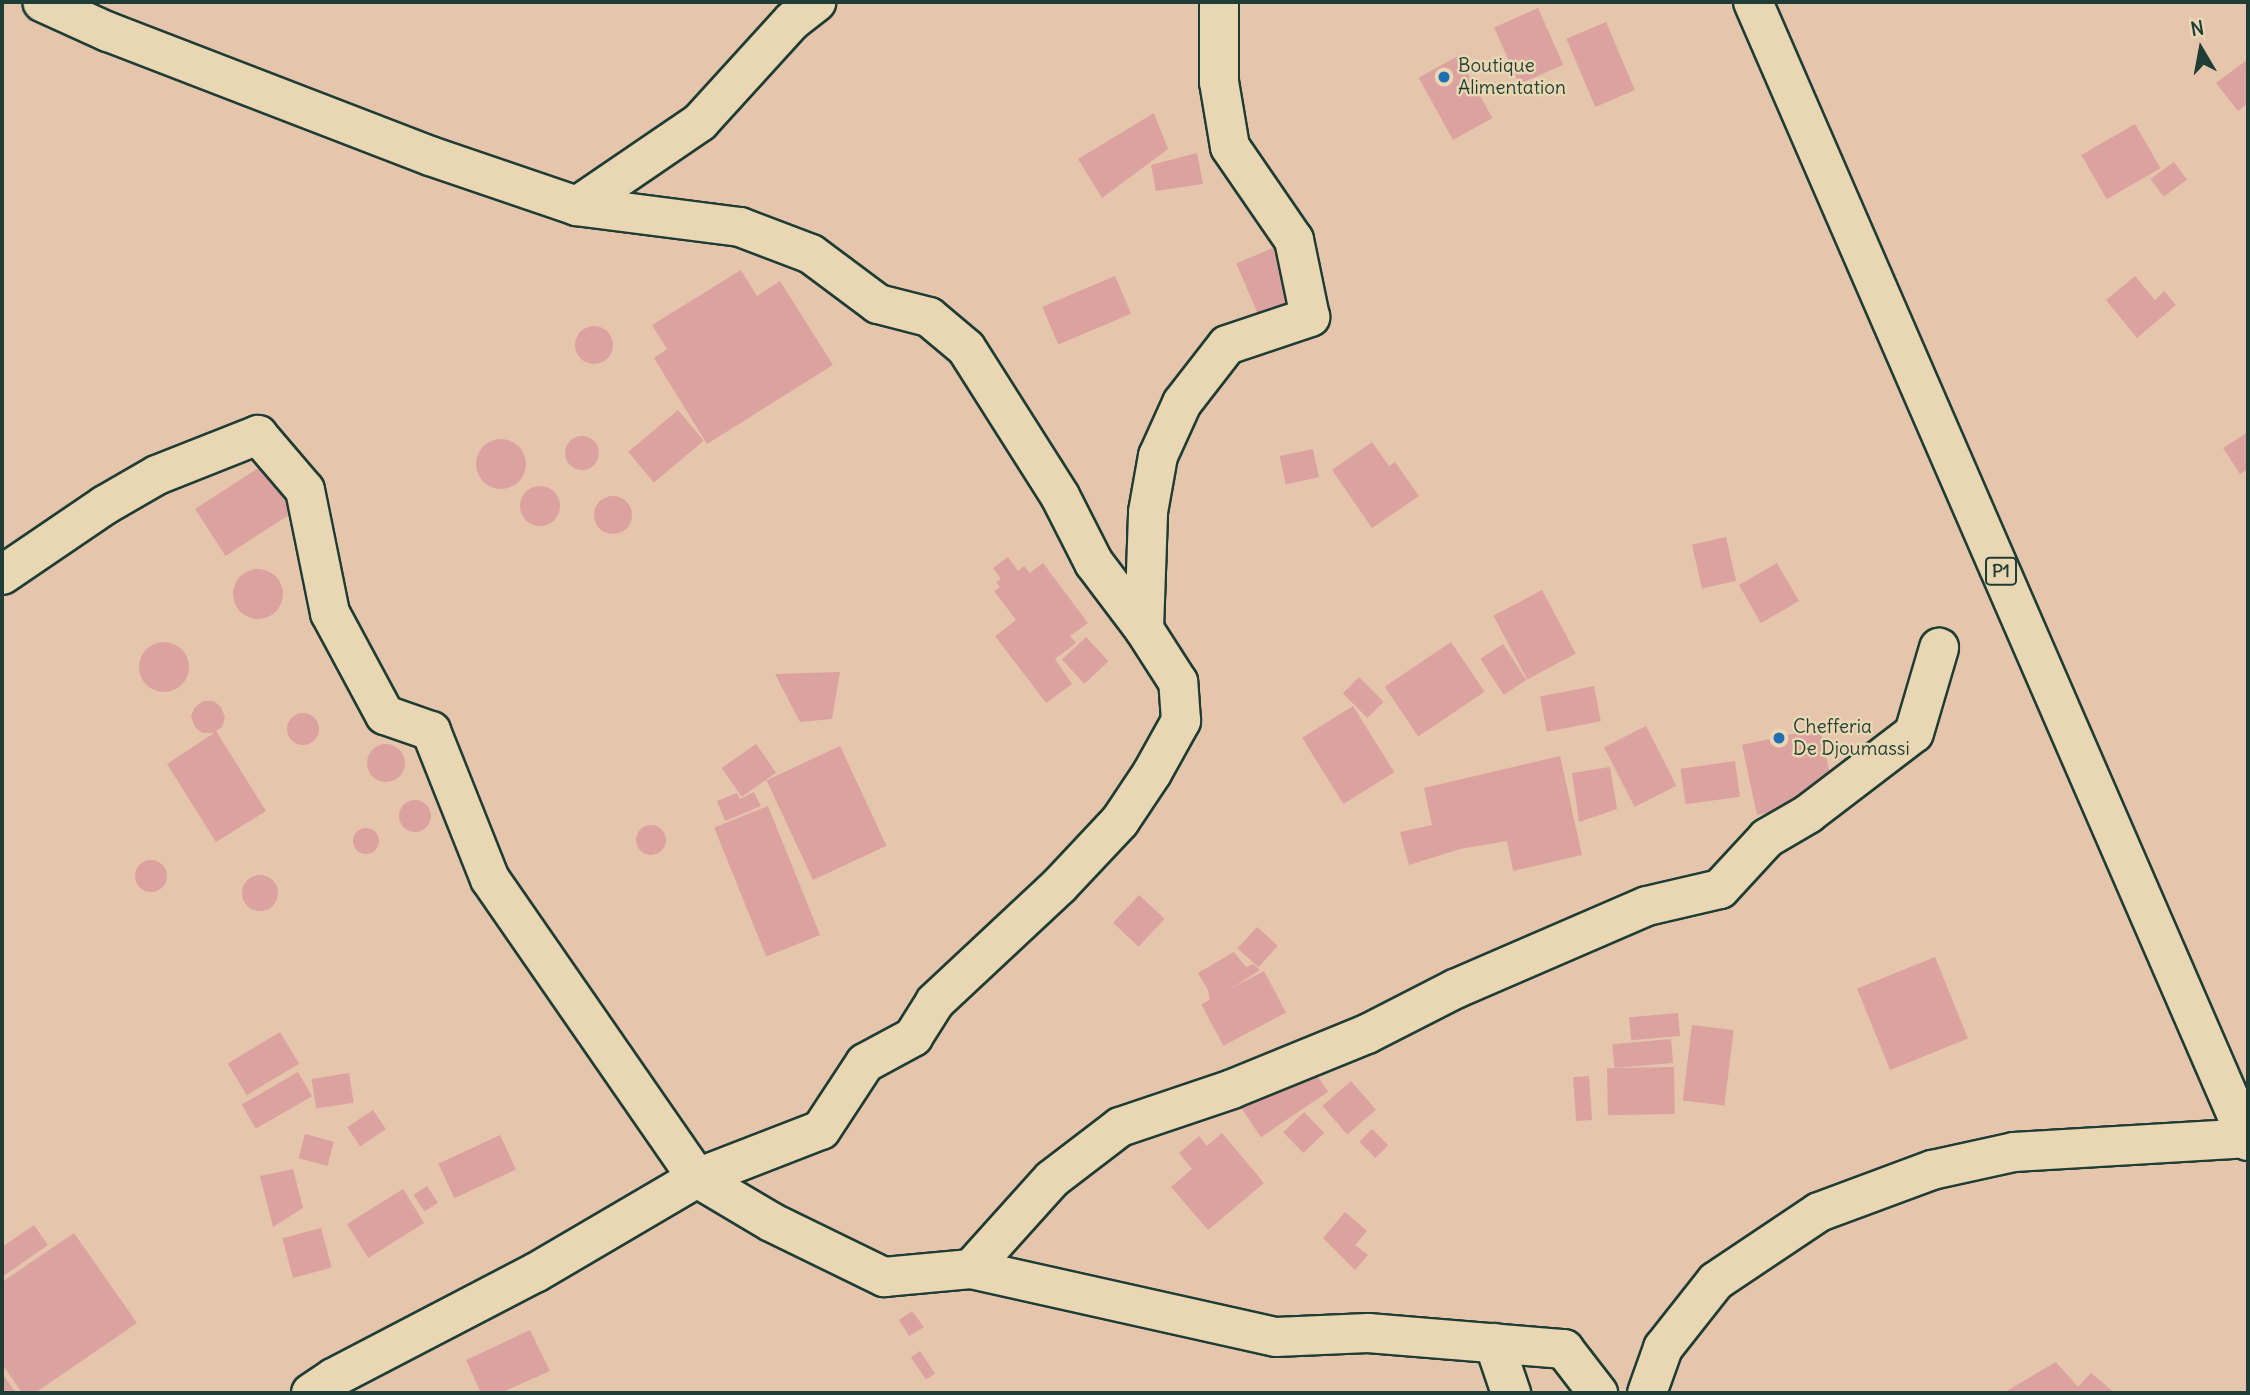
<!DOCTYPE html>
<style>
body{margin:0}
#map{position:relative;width:2250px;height:1395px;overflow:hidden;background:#e5c6ad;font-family:Delius,sans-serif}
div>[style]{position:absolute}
.building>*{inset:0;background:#dca29f;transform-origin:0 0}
.round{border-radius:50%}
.roads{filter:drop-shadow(2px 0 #1f3d34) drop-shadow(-2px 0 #1f3d34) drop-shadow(0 2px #1f3d34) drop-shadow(0 -2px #1f3d34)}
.street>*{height:38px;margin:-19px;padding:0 19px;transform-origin:19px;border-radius:19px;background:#e9d6b3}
.primary>*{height:38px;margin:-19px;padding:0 19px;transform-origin:19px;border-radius:19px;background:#e9d6b3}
.dots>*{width:19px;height:19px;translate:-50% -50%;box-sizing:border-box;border:4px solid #e9d6b3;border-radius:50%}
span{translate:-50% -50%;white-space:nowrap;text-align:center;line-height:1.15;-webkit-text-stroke:5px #e9d6b3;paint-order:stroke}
.shield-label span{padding:2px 5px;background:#e9d6b3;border:2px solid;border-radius:5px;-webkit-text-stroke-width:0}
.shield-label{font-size:18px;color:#1f3d34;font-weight:700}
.poi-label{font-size:19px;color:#1f3d34}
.left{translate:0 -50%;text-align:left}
.frame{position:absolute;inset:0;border:4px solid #1f3d34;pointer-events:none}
.north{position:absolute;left:2166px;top:14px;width:70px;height:70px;-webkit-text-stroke:5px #e9d6b3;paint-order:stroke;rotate:350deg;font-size:19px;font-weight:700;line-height:28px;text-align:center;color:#1f3d34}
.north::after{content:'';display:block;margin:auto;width:24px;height:32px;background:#1f3d34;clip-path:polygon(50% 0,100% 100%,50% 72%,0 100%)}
</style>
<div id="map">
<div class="building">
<div style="left:1538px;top:8px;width:62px;height:48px;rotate:66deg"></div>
<div style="left:1606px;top:22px;width:74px;height:43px;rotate:67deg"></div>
<div style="left:1458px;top:56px;width:71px;height:45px;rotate:61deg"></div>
<div style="clip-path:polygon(2248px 59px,2248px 103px,2238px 111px,2216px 83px)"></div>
<div style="clip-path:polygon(1154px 113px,1168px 149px,1102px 198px,1078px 159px)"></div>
<div style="left:2135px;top:124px;width:51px;height:62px;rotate:60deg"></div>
<div style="clip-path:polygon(1197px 153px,1203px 184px,1156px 191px,1151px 165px)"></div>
<div style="left:2174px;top:162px;width:22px;height:29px;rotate:54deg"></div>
<div style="left:1275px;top:247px;width:58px;height:42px;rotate:67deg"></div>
<div style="clip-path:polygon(741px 270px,757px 296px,780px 281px,833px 365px,707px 444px,654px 358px,667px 349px,652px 325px)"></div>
<div style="left:1115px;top:276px;width:41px;height:79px;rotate:67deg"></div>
<div style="clip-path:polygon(2135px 276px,2155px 300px,2164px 291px,2176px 305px,2137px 338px,2106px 300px)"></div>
<div class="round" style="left:575px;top:326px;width:38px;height:38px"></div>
<div style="left:678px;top:410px;width:40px;height:65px;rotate:50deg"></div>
<div style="clip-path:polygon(2248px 432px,2248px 469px,2240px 474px,2223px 448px)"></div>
<div class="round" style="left:565px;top:436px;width:34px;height:34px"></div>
<div class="round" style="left:476px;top:439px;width:50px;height:50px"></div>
<div style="clip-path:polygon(1372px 442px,1389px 466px,1395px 462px,1419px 496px,1372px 528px,1332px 470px)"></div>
<div style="left:1313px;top:449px;width:29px;height:34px;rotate:78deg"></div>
<div style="left:263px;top:465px;width:56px;height:81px;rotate:57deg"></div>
<div class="round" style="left:520px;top:486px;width:40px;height:40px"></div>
<div class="round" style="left:594px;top:496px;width:38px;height:38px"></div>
<div style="left:1726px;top:537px;width:45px;height:35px;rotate:77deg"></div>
<div style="clip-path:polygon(1008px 557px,1018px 571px,1024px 566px,1030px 573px,1043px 563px,1088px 623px,1070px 636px,1076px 643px,1055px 659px,1072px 684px,1046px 703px,995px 636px,1016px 620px,994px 591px,1000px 587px,996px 582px,1001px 579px,993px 568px)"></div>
<div style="left:1777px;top:563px;width:44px;height:44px;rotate:60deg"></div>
<div class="round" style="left:233px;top:569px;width:50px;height:50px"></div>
<div style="left:1542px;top:590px;width:72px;height:55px;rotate:62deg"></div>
<div style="left:1086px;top:637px;width:33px;height:33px;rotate:47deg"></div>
<div class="round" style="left:139px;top:642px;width:50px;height:50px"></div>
<div style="left:1451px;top:642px;width:60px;height:80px;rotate:56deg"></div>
<div style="left:1503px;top:644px;width:43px;height:27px;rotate:57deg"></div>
<div style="clip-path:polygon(840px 672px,832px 719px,800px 722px,775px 674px)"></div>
<div style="left:1359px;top:677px;width:35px;height:23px;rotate:45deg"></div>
<div style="left:1594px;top:686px;width:36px;height:55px;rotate:79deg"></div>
<div style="clip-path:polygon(203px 701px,214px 701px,221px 707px,225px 717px,222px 727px,216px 731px,266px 811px,216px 842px,167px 764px,214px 733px,202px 733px,195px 727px,191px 717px,194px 708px)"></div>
<div style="left:1353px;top:706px;width:78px;height:60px;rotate:58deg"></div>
<div class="round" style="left:287px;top:713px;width:32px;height:32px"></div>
<div style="left:1646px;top:726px;width:67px;height:47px;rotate:63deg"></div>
<div style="clip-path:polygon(1820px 728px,1832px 785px,1812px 803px,1757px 815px,1742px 745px)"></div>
<div style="left:756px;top:744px;width:35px;height:42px;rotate:55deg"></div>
<div class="round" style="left:367px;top:744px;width:38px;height:38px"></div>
<div style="left:840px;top:746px;width:110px;height:81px;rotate:65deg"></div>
<div style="clip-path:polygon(1560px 756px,1582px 855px,1513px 871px,1507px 841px,1460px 849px,1409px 865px,1400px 832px,1432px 825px,1424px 788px)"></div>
<div style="left:1735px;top:761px;width:36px;height:55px;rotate:82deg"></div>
<div style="clip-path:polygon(1610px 767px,1617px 809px,1579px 822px,1572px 773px)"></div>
<div style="clip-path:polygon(754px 792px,761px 806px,725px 821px,717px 801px,737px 793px,740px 799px)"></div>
<div class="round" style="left:399px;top:800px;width:32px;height:32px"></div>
<div style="left:768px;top:806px;width:139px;height:58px;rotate:68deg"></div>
<div class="round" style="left:636px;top:825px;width:30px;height:30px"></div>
<div class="round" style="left:353px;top:828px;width:26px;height:26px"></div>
<div class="round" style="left:135px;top:860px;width:32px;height:32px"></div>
<div class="round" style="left:242px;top:875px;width:36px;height:36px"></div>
<div style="left:1139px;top:895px;width:35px;height:38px;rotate:43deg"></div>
<div style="left:1257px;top:927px;width:28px;height:29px;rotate:42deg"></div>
<div style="clip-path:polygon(1234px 952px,1246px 967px,1253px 964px,1260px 970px,1210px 1002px,1208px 990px,1198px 973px)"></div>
<div style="left:1935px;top:957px;width:88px;height:84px;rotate:68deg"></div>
<div style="left:1264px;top:971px;width:47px;height:71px;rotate:62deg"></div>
<div style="left:1678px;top:1013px;width:23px;height:49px;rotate:85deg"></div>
<div style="left:1692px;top:1025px;width:42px;height:76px;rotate:7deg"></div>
<div style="left:280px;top:1032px;width:37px;height:61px;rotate:59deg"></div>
<div style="left:1671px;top:1039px;width:24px;height:59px;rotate:85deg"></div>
<div style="left:1308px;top:1062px;width:36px;height:81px;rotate:56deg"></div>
<div style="left:1674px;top:1067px;width:47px;height:67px;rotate:89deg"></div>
<div style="left:298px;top:1072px;width:28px;height:65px;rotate:60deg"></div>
<div style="left:349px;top:1073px;width:30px;height:38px;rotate:81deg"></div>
<div style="left:1589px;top:1076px;width:44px;height:16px;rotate:86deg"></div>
<div style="left:1351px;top:1081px;width:38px;height:38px;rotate:49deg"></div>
<div style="left:373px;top:1110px;width:23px;height:31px;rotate:56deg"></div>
<div style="left:1304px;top:1112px;width:29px;height:29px;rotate:46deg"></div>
<div style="left:1372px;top:1129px;width:23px;height:18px;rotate:45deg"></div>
<div style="clip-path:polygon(1222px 1133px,1264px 1183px,1208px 1230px,1171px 1187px,1192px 1169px,1179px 1153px,1199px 1136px,1207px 1146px)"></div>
<div style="left:305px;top:1134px;width:30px;height:25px;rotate:15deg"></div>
<div style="left:500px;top:1135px;width:38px;height:68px;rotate:65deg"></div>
<div style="clip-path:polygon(293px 1169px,303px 1208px,273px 1227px,260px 1176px)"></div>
<div style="left:427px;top:1186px;width:20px;height:16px;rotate:57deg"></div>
<div style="left:403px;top:1189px;width:40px;height:66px;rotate:58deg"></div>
<div style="clip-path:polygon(1345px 1212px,1367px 1231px,1355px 1245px,1368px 1255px,1355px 1270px,1323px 1238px)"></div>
<div style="clip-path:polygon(34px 1225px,48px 1245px,2px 1277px,2px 1247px)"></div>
<div style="left:321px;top:1228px;width:41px;height:40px;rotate:75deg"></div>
<div style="clip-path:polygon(74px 1233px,137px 1323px,35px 1393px,22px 1393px,2px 1364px,2px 1282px)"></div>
<div style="clip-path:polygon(912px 1311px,924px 1327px,909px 1336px,899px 1320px)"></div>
<div style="clip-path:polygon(530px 1330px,550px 1371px,501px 1393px,481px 1393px,466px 1360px)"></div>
<div style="left:920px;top:1351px;width:27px;height:11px;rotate:56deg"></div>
<div style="clip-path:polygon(2056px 1362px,2078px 1387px,2091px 1373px,2115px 1393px,2003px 1393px)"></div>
<div style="clip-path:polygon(2px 1373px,16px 1393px,2px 1393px)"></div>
</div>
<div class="roads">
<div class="street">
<div style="left:577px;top:206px;width:149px;rotate:-34.3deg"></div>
<div style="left:700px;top:122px;width:137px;rotate:-47.7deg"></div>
<div style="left:792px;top:21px;width:31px;rotate:-38deg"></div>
<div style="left:2px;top:575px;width:125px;rotate:-34.2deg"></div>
<div style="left:105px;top:505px;width:60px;rotate:-30deg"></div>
<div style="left:157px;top:475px;width:109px;rotate:-21.6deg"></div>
<div style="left:258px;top:435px;width:72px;rotate:49.5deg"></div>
<div style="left:305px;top:490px;width:126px;rotate:78.5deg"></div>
<div style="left:330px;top:613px;width:116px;rotate:61.7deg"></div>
<div style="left:385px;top:715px;width:49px;rotate:19.2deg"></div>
<div style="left:431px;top:731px;width:159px;rotate:68.3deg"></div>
<div style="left:490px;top:879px;width:364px;rotate:55.3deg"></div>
<div style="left:697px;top:1178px;width:133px;rotate:-21.2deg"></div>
<div style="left:821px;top:1130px;width:80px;rotate:-56.7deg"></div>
<div style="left:865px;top:1063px;width:55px;rotate:-28.4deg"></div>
<div style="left:913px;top:1037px;width:41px;rotate:-57.8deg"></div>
<div style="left:935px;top:1002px;width:170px;rotate:-43.1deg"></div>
<div style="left:1059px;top:886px;width:89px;rotate:-46.8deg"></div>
<div style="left:1120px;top:821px;width:58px;rotate:-56.3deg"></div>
<div style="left:1152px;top:773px;width:60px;rotate:-60.9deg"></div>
<div style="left:1181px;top:721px;width:39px;rotate:-94deg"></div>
<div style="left:1178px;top:682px;width:63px;rotate:-122.7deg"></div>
<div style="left:1144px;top:629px;width:83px;rotate:-127.1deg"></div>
<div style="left:1094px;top:563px;width:75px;rotate:-116.9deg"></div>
<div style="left:1060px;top:496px;width:175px;rotate:-122.4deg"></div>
<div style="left:966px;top:348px;width:48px;rotate:-140deg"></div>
<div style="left:929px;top:317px;width:53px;rotate:-165.7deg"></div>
<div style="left:878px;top:304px;width:84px;rotate:-143.3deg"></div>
<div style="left:811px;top:254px;width:76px;rotate:-159.2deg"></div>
<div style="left:740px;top:227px;width:164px;rotate:-172.7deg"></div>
<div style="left:577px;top:206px;width:155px;rotate:-161.2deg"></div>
<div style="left:430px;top:156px;width:345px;rotate:-158.9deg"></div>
<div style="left:108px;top:32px;width:72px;rotate:-155.6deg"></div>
<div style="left:1144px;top:629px;width:117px;rotate:-88deg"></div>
<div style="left:1148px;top:512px;width:57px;rotate:-79.9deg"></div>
<div style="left:1158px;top:456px;width:58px;rotate:-65.6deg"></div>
<div style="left:1182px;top:403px;width:73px;rotate:-52.2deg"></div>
<div style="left:1227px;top:345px;width:88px;rotate:-18.6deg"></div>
<div style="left:1310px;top:317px;width:79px;rotate:-101.7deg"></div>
<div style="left:1294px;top:240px;width:113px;rotate:-124.5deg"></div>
<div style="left:1230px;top:147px;width:66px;rotate:-99.6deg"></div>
<div style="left:1219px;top:82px;width:80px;rotate:-90deg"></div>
<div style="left:971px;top:1269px;width:121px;rotate:-48deg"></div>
<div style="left:1052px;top:1179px;width:86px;rotate:-37.4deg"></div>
<div style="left:1120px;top:1127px;width:118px;rotate:-18.7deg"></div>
<div style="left:1232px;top:1089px;width:146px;rotate:-22.2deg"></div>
<div style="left:1367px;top:1034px;width:99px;rotate:-27.1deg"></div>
<div style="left:1455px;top:989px;width:209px;rotate:-23.4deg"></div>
<div style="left:1647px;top:906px;width:75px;rotate:-13.1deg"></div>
<div style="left:1720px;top:889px;width:69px;rotate:-47.3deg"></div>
<div style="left:1767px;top:838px;width:48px;rotate:-30.3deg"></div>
<div style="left:1808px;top:814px;width:133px;rotate:-37.4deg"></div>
<div style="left:1914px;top:733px;width:89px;rotate:-73.6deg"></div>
<div style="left:1494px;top:1343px;width:53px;rotate:71.2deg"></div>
<div style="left:311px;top:1393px;width:27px;rotate:-34deg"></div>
<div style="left:333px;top:1378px;width:228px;rotate:-27.5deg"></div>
<div style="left:535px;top:1273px;width:188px;rotate:-30.4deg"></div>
<div style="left:697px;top:1178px;width:86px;rotate:30.7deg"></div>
<div style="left:771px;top:1222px;width:126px;rotate:26deg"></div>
<div style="left:884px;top:1277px;width:87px;rotate:-5.3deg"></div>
<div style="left:971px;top:1269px;width:312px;rotate:12.6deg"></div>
<div style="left:1276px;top:1337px;width:92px;rotate:-2.5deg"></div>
<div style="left:1368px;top:1333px;width:197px;rotate:4.7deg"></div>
<div style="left:1564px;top:1349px;width:56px;rotate:52.3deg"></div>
<div style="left:1647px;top:1393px;width:48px;rotate:-70.4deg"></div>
<div style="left:1663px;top:1348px;width:85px;rotate:-51.7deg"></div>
<div style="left:1716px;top:1281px;width:124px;rotate:-33.8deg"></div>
<div style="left:1819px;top:1212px;width:121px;rotate:-20.4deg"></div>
<div style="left:1932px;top:1170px;width:84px;rotate:-12.4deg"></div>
<div style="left:2014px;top:1152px;width:233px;rotate:-3.4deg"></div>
</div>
<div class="primary">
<div style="left:1753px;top:2px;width:1242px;rotate:66.51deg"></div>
</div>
</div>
<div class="dots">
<div style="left:1444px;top:77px;background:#1f6fb2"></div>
<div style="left:1779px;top:738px;background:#1f6fb2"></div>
</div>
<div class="shield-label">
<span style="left:2001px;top:571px">P1</span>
</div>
<div class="poi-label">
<span class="left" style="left:1458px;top:77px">Boutique<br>Alimentation</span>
<span class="left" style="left:1793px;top:738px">Chefferia<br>De Djoumassi</span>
</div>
<div class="frame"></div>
<div class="north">N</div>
</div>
